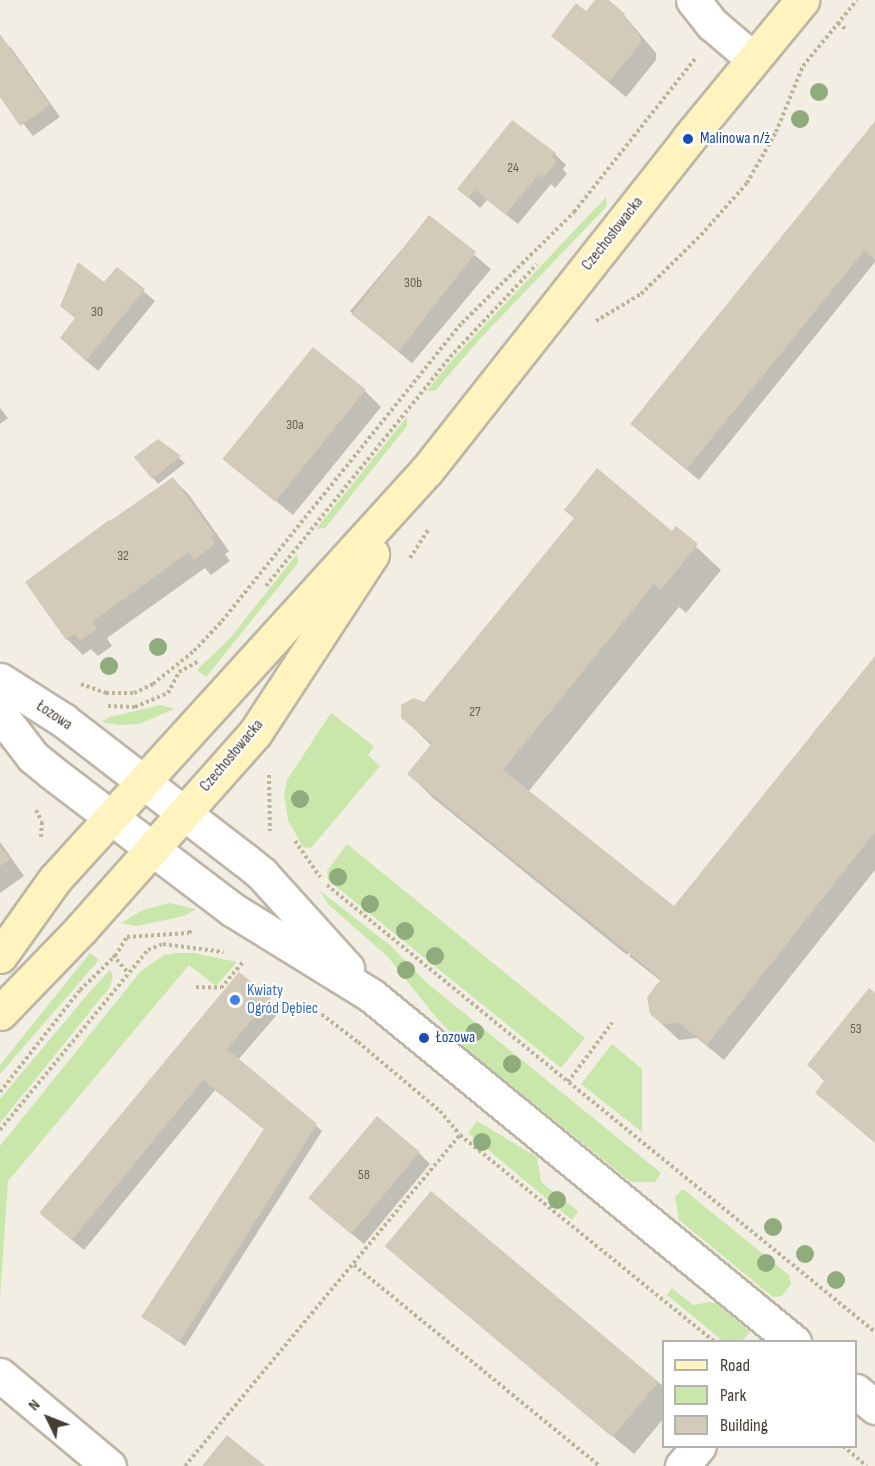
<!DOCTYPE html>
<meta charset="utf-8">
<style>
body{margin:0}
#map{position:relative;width:875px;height:1466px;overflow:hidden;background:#f2eee3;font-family:"Sofia Sans Condensed",sans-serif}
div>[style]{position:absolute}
.green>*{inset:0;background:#c9e7ab}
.shadow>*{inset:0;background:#0003;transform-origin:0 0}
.building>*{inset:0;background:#d3cab9;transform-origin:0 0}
.path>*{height:4px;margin-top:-2px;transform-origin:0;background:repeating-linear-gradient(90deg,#bfb397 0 3px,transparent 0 6px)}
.roads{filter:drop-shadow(2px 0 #bdb6a6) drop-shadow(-2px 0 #bdb6a6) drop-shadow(0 2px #bdb6a6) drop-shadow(0 -2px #bdb6a6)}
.street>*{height:33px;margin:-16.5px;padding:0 16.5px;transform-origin:16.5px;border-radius:16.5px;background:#fff}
.secondary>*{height:33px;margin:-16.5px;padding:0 16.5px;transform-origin:16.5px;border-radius:16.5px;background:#fff3c0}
.trees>*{width:18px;height:18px;margin:-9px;border-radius:50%;background:#90ab7c}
.dots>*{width:16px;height:16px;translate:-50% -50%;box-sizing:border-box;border:3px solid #fff;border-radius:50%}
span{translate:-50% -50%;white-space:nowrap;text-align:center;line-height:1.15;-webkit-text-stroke:4.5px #fff;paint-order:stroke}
.number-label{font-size:14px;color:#686154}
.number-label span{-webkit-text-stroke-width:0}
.transit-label{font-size:16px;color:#164399}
.left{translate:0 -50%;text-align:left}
.street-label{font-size:16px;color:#443e33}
.shop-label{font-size:16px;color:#366cbe}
.legend{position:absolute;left:662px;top:1340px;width:195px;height:108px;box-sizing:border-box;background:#fff;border:2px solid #b4b2ad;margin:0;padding:8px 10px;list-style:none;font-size:18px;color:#443e33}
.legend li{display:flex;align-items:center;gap:12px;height:30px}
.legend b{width:30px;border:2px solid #b4b2ad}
.north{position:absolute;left:18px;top:1388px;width:60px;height:60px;-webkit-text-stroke:4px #fff;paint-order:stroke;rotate:313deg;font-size:16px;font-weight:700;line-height:24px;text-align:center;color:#443e33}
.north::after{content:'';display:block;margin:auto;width:21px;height:27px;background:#443e33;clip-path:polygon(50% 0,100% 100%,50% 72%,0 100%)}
</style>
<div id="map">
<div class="green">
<div style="clip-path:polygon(606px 197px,607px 206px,478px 341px,435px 391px,427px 391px,453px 359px)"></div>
<div style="clip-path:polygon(407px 417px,407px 426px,325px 528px,316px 529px)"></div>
<div style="clip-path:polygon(297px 554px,298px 563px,206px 677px,197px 670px,231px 637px)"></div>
<div style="clip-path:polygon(161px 705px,174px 709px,139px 724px,119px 725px,101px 722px,110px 717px)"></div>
<div style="clip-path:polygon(331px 713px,374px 746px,368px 755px,380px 766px,311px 848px,303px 847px,288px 820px,284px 794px,287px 780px)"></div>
<div style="clip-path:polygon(347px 844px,585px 1038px,561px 1068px,328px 880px,327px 871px)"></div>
<div style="clip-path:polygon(319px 890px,391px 946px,427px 983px,661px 1173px,655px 1182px,631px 1182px,465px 1048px,435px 1016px,388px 957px,328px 904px)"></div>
<div style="clip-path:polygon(169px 903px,196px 909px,184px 916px,137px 926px,121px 923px,143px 910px)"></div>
<div style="clip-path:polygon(90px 953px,99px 960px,0 1074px,0 1065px)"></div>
<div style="clip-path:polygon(177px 953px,194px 953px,237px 962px,216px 986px,189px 965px,8px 1181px,0 1298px,0 1146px,141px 971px,164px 955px)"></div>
<div style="clip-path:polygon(110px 970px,113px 976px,110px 987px,0 1123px,0 1099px,87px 995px)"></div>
<div style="clip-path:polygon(612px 1044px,642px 1069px,642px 1132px,581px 1084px)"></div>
<div style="clip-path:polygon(477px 1121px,537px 1157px,541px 1182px,578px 1211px,572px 1220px,468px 1133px)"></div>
<div style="clip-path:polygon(683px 1189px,789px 1275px,791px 1284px,782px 1296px,773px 1297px,679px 1220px,675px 1197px)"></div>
<div style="clip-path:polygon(672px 1288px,693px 1305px,710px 1302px,717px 1304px,750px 1332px,742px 1341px,723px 1341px,667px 1295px)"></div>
</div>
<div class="shadow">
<div style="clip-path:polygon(597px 0,606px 0,624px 15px,656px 53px,656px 60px,626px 97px,553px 36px,587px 13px)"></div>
<div style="clip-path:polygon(0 38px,12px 49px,60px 117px,33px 136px,0 94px)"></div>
<div style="clip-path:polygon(512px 122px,555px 154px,566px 165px,563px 169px,567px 174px,555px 188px,551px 184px,518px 224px,487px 200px,480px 208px,459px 189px)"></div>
<div style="clip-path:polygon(875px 123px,875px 262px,699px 480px,644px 435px)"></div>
<div style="left:429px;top:217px;width:81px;height:123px;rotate:40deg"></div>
<div style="clip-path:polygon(117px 269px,155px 301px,98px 371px,73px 349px,76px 319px,62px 306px,104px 285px)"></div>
<div style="clip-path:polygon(365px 391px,381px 407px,293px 515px,226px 460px)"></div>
<div style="clip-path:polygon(0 408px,8px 418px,0 424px)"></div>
<div style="clip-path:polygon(158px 441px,185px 463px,158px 484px,153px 478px)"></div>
<div style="clip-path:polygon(173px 479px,189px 495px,229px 551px,225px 554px,230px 561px,211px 575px,205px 568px,107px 638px,112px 646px,98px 656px,91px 649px,83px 655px,67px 639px)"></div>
<div style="clip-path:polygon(676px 528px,721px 570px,686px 613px,679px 607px,528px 792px,667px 905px,627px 955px,433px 798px,409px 774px,432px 746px,403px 718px)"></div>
<div style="clip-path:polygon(875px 658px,875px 870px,724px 1060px,697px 1038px,679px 1040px,651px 1014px,661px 981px,629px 956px,671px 905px,675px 908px)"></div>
<div style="clip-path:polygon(0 842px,24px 876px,0 893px)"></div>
<div style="clip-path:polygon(239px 974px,281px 1010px,238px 1060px,322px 1131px,185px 1346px,143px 1317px,265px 1130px,215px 1090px,84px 1250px,53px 1224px)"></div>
<div style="clip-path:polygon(875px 995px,875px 1143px,817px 1093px,825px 1082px,809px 1065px)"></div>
<div style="clip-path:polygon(419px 1153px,430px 1164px,364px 1244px,322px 1209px)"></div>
<div style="clip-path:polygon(387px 1246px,658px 1382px,664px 1387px,664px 1418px,634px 1454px,407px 1265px)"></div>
</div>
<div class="building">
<div style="clip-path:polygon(595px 0,609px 0,625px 14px,624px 16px,640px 36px,641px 43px,609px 82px,551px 36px,576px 3px,586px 11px)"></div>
<div style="clip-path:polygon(0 34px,50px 105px,20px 126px,0 97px)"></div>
<div style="clip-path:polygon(512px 120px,556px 153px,552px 157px,557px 162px,543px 178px,539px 174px,506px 214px,475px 190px,468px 198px,457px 189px)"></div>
<div style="clip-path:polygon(875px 121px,875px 260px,864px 251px,687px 469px,630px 424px)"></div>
<div style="left:429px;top:215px;width:60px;height:126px;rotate:38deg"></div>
<div style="clip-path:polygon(78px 262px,104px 282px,117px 267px,145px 289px,86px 361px,60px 338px,75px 318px,60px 306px)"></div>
<div style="left:313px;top:347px;width:68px;height:144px;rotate:39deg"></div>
<div style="clip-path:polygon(158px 439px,181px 456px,152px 479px,134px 457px)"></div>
<div style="clip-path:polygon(597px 468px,672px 531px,676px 526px,698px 544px,661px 590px,654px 584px,503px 770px,674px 906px,875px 656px,875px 832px,707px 1045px,679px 1023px,662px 1024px,650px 1014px,647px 997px,661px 979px,407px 774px,432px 743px,401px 718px,401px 705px,414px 698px,424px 702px,574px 518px,564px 510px)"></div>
<div style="clip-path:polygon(173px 477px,214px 534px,211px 537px,215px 544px,194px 560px,189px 552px,92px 622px,97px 629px,80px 641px,75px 634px,66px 640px,25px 582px,109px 520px,110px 521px)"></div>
<div style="clip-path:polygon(0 846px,10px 859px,0 866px)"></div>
<div style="clip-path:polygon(239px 972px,271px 998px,227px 1049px,317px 1124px,180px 1341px,141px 1317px,264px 1129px,203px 1080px,72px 1240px,39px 1213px)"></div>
<div style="clip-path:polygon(869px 988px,875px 993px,875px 1142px,815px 1093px,825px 1080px,807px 1065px)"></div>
<div style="left:377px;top:1116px;width:56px;height:107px;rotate:40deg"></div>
<div style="left:431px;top:1191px;width:297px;height:72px;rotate:40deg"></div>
<div style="clip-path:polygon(227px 1435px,265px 1466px,202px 1466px)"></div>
</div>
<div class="path">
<div style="left:838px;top:23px;width:11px;rotate:38deg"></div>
<div style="left:596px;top:321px;width:52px;rotate:-31deg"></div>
<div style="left:641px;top:294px;width:84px;rotate:-44.5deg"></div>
<div style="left:701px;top:235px;width:69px;rotate:-48.5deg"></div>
<div style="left:747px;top:183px;width:59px;rotate:-60.4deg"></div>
<div style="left:776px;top:132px;width:71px;rotate:-67.8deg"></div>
<div style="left:803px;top:66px;width:85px;rotate:-50.7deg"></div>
<div style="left:410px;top:558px;width:35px;rotate:-57deg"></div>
<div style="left:266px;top:586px;width:294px;rotate:-51.2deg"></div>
<div style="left:450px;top:357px;width:127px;rotate:-46.9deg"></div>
<div style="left:81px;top:684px;width:27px;rotate:20deg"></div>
<div style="left:106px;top:693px;width:28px"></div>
<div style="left:134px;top:693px;width:21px;rotate:-25deg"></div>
<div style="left:153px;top:684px;width:53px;rotate:-38.8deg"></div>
<div style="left:194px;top:651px;width:41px;rotate:-47deg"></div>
<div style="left:222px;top:621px;width:383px;rotate:-51.2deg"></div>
<div style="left:462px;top:323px;width:158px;rotate:-44.7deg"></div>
<div style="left:574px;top:212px;width:195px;rotate:-51.7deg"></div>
<div style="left:108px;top:706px;width:27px;rotate:2deg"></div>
<div style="left:135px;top:707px;width:36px;rotate:-23deg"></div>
<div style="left:168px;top:693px;width:24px;rotate:-62deg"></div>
<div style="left:179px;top:672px;width:23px;rotate:-29deg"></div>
<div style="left:269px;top:775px;width:56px;rotate:89deg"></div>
<div style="left:36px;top:810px;width:13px;rotate:63deg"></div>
<div style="left:42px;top:822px;width:15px;rotate:94deg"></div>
<div style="left:295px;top:841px;width:44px;rotate:55.2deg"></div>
<div style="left:327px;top:885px;width:707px;rotate:39.2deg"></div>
<div style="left:113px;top:955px;width:23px;rotate:50deg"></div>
<div style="left:196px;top:987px;width:25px;rotate:2deg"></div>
<div style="left:221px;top:988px;width:35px;rotate:-50deg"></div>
<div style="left:312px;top:1007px;width:58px;rotate:37.3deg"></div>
<div style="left:358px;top:1042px;width:107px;rotate:40.1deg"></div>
<div style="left:440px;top:1111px;width:31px;rotate:50deg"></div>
<div style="left:460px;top:1135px;width:328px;rotate:39.1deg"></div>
<div style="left:568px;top:1082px;width:74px;rotate:-53.3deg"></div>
<div style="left:0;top:1092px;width:130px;rotate:-51.9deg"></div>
<div style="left:80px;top:990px;width:49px;rotate:-44.2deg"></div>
<div style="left:115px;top:956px;width:22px;rotate:-58deg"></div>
<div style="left:127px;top:937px;width:62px;rotate:-3.7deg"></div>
<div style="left:189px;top:933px;width:6px;rotate:-51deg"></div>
<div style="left:0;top:1130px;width:233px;rotate:-50.6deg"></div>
<div style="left:148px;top:950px;width:16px;rotate:-22deg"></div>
<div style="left:163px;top:944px;width:61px;rotate:7.6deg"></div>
<div style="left:354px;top:1265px;width:318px;rotate:39.3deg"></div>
<div style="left:843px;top:1446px;width:31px;rotate:40deg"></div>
<div style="left:185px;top:1466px;width:430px;rotate:-50.3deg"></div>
</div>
<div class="roads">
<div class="street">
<div style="left:693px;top:0;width:31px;rotate:52deg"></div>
<div style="left:712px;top:24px;width:54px;rotate:40.5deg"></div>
<div style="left:0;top:680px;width:75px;rotate:32.4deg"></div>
<div style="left:63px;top:720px;width:230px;rotate:37.6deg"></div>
<div style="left:245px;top:860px;width:22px;rotate:39deg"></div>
<div style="left:262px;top:874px;width:127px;rotate:47.9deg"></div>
<div style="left:0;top:714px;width:54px;rotate:52.5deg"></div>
<div style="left:33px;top:757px;width:22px;rotate:39deg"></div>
<div style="left:50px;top:771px;width:230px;rotate:37.2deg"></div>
<div style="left:233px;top:910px;width:163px;rotate:31.7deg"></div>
<div style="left:372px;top:996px;width:546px;rotate:39.35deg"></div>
<div style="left:0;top:1375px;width:142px;rotate:39.9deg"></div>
<div style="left:856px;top:1391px;width:25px;rotate:40deg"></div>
<div style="left:682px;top:1466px;width:26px;rotate:-50deg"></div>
</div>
<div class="secondary">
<div style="left:0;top:956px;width:95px;rotate:-54.5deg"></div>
<div style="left:55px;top:879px;width:553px;rotate:-47.71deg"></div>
<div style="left:427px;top:470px;width:422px;rotate:-51.7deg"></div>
<div style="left:688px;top:139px;width:180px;rotate:-50.6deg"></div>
<div style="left:0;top:1013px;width:117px;rotate:-46deg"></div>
<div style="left:81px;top:929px;width:262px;rotate:-48.4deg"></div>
<div style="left:255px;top:733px;width:214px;rotate:-56.8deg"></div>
</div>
</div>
<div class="trees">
<div style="left:819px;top:92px"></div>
<div style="left:800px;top:119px"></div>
<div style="left:158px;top:647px"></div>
<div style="left:109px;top:666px"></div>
<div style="left:300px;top:799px"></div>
<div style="left:338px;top:877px"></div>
<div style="left:370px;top:904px"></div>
<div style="left:405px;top:931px"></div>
<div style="left:435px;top:956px"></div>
<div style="left:406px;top:970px"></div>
<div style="left:475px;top:1032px"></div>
<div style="left:512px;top:1064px"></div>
<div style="left:482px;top:1142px"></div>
<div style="left:557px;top:1200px"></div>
<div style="left:773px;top:1227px"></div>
<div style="left:805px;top:1254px"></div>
<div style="left:766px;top:1263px"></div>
<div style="left:836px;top:1280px"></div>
</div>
<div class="dots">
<div style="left:688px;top:139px;background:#1a4fb4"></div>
<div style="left:235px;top:1000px;background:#3f7fe0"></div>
<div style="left:424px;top:1038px;background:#1a4fb4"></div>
</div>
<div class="number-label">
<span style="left:513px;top:168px">24</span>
<span style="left:413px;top:283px">30b</span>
<span style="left:97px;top:312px">30</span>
<span style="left:295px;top:425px">30a</span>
<span style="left:123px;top:556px">32</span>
<span style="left:475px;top:712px">27</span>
<span style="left:856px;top:1029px">53</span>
<span style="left:364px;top:1175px">58</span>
</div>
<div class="transit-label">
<span class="left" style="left:700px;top:139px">Malinowa n/ż</span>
<span class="left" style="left:436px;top:1038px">Łozowa</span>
</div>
<div class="street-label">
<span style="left:613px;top:234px;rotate:-52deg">Czechosłowacka</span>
<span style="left:54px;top:716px;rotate:34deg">Łozowa</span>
<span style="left:232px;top:756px;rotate:-50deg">Czechosłowacka</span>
</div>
<div class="shop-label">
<span class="left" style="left:247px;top:1000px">Kwiaty<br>Ogród Dębiec</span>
</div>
<ul class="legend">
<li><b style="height:8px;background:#fff3c0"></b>Road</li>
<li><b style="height:16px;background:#c9e7ab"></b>Park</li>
<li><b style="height:16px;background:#d3cab9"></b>Building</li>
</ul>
<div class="north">N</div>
</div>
